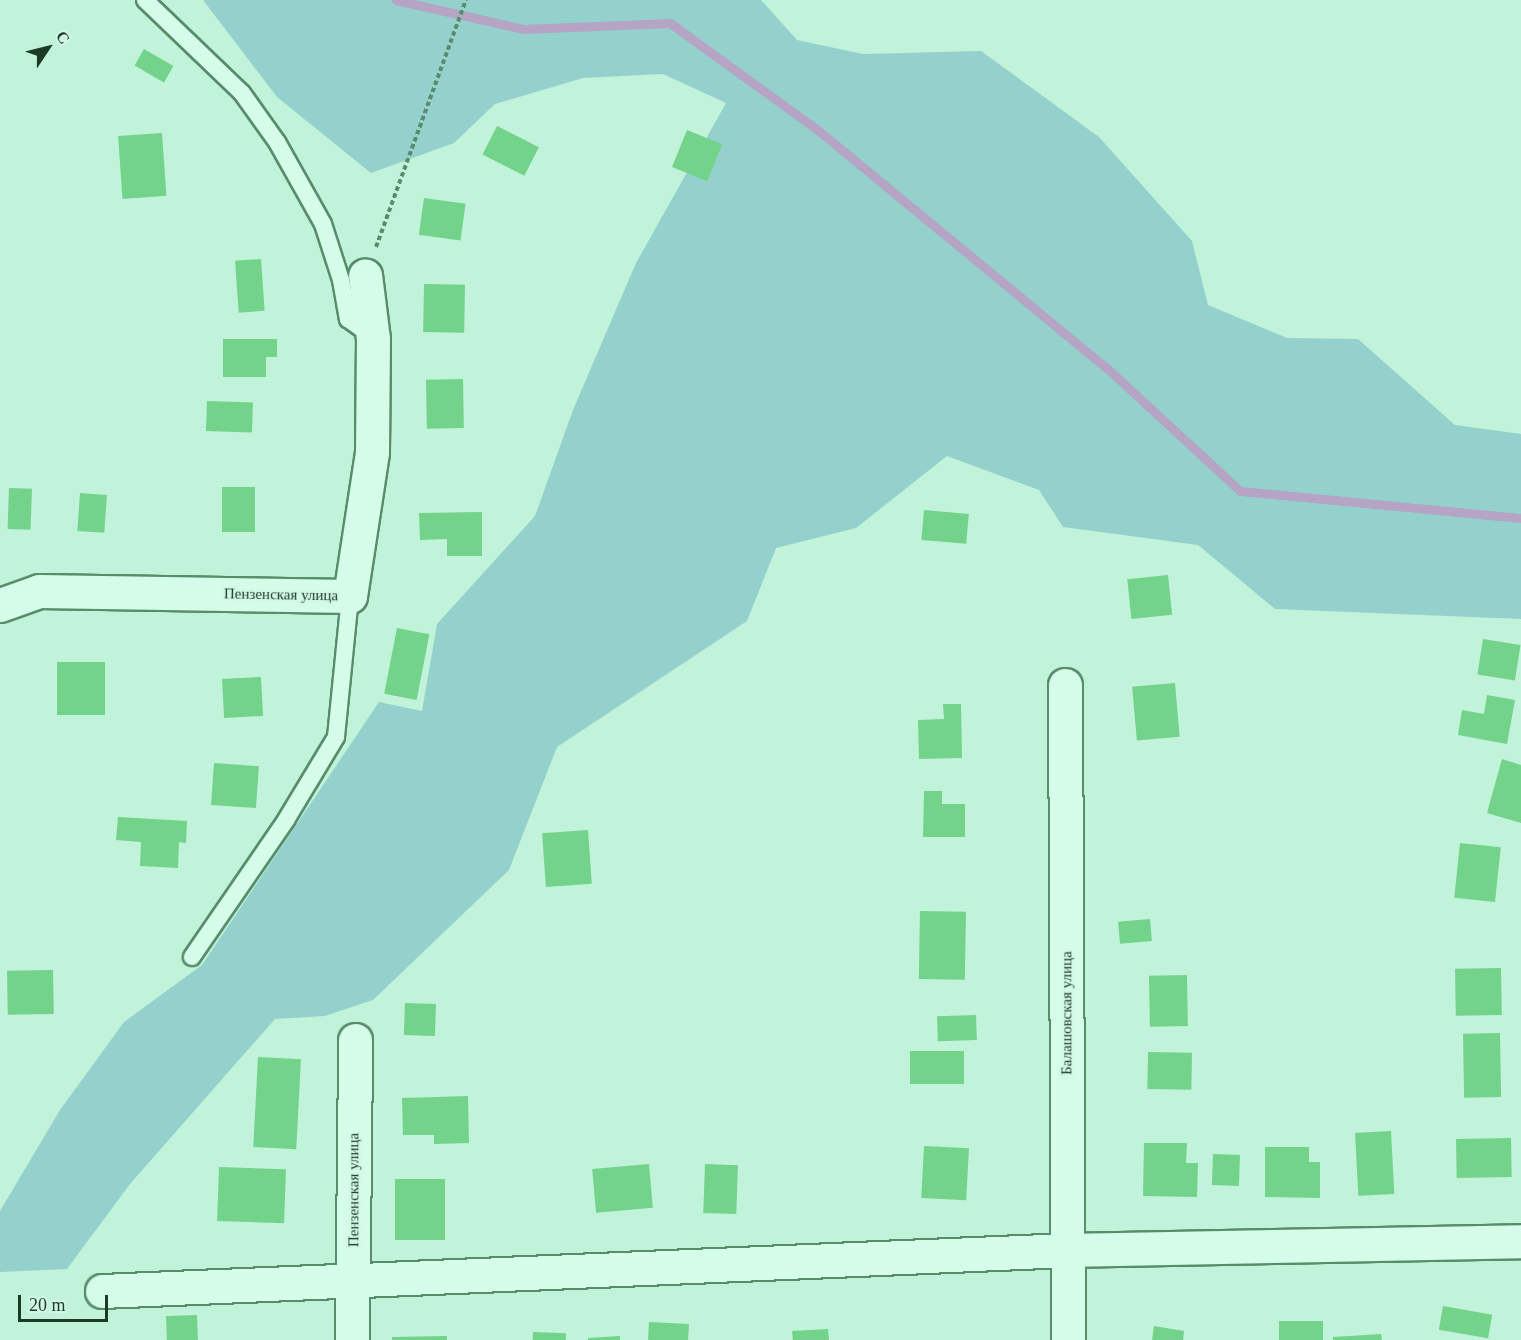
<!DOCTYPE html>
<meta charset="utf-8">
<style>
body{margin:0}
#map{position:relative;width:1521px;height:1340px;overflow:hidden;background:#c1f2da;font-family:Georgia,serif}
div>[style]{position:absolute}
.green>*{inset:0;background:#94d1cd}
.stream>*{height:9px;margin:-4.5px;padding:0 4.5px;transform-origin:4.5px;border-radius:4.5px;background:#b5a4c3}
.building>*{inset:0;background:#73d38b;transform-origin:0 0}
.path>*{height:4px;margin-top:-2px;transform-origin:0;background:repeating-linear-gradient(90deg,#578d6a 0 4.5px,transparent 0 7.5px)}
.roads{filter:drop-shadow(2px 0 #578d6a) drop-shadow(-2px 0 #578d6a) drop-shadow(0 2px #578d6a) drop-shadow(0 -2px #578d6a)}
.lane>*{height:16px;margin:-8px;padding:0 8px;transform-origin:8px;border-radius:8px;background:#d5fbe9}
.street>*{height:33px;margin:-16.5px;padding:0 16.5px;transform-origin:16.5px;border-radius:16.5px;background:#d5fbe9}
span{translate:-50% -50%;white-space:nowrap;text-align:center;line-height:1.15;-webkit-text-stroke:4.5px #d1f8e6;paint-order:stroke}
.street-label{font-size:15px;color:#1c3b26}
.north{position:absolute;left:18px;top:18px;width:60px;height:60px;-webkit-text-stroke:4px #d1f8e6;paint-order:stroke;rotate:55deg;font-size:16px;font-weight:700;line-height:24px;text-align:center;color:#1c3b26}
.north::after{content:'';display:block;margin:auto;width:21px;height:27px;background:#1c3b26;clip-path:polygon(50% 0,100% 100%,50% 72%,0 100%)}
.scale{position:absolute;left:18px;top:1295px;width:90px;height:27px;box-sizing:border-box;border:3px solid #1c3b26;border-top:0;padding-left:8px;font-size:18px;line-height:21px;white-space:nowrap;color:#1c3b26;-webkit-text-stroke:4px #d1f8e6;paint-order:stroke}
</style>
<div id="map">
<div class="green">
<div style="clip-path:polygon(203px 0,761px 0,797px 40px,863px 54px,981px 51px,1099px 137px,1192px 241px,1208px 305px,1287px 338px,1358px 339px,1455px 425px,1521px 434px,1521px 619px,1275px 609px,1198px 545px,1063px 527px,1039px 490px,947px 456px,856px 528px,776px 548px,747px 621px,557px 747px,509px 870px,373px 1000px,325px 1016px,275px 1019px,130px 1184px,67px 1269px,0 1272px,0 1211px,60px 1110px,124px 1022px,202px 965px,379px 702px,422px 711px,437px 624px,535px 516px,573px 410px,636px 263px,726px 103px,663px 74px,583px 78px,495px 104px,454px 143px,371px 173px,277px 97px)"></div>
</div>
<div class="stream">
<div style="left:396px;top:0;width:131px;rotate:12.8deg"></div>
<div style="left:524px;top:29px;width:146px;rotate:-2.4deg"></div>
<div style="left:670px;top:23px;width:184px;rotate:35.9deg"></div>
<div style="left:819px;top:131px;width:376px;rotate:39.5deg"></div>
<div style="left:1109px;top:370px;width:178px;rotate:42.7deg"></div>
<div style="left:1240px;top:491px;width:282px;rotate:5.5deg"></div>
</div>
<div class="building">
<div style="left:144px;top:49px;width:34px;height:19px;rotate:30deg"></div>
<div style="left:497px;top:126px;width:47px;height:32px;rotate:27deg"></div>
<div style="left:687px;top:130px;width:38px;height:40px;rotate:22deg"></div>
<div style="left:162px;top:133px;width:63px;height:44px;rotate:86deg"></div>
<div style="left:424px;top:198px;width:42px;height:37px;rotate:8deg"></div>
<div style="left:261px;top:259px;width:52px;height:26px;rotate:86deg"></div>
<div style="left:424px;top:284px;width:41px;height:48px;rotate:1deg"></div>
<div style="clip-path:polygon(223px 339px,277px 339px,277px 357px,266px 357px,266px 377px,223px 377px)"></div>
<div style="left:463px;top:379px;width:49px;height:37px;rotate:89deg"></div>
<div style="left:207px;top:401px;width:46px;height:30px;rotate:2deg"></div>
<div style="left:222px;top:487px;width:33px;height:45px"></div>
<div style="left:9px;top:488px;width:23px;height:41px;rotate:2deg"></div>
<div style="left:80px;top:493px;width:27px;height:38px;rotate:4deg"></div>
<div style="left:924px;top:510px;width:45px;height:30px;rotate:5deg"></div>
<div style="clip-path:polygon(482px 512px,482px 556px,447px 556px,447px 539px,420px 540px,419px 513px)"></div>
<div style="left:1168px;top:575px;width:40px;height:41px;rotate:84deg"></div>
<div style="left:397px;top:628px;width:33px;height:67px;rotate:11deg"></div>
<div style="left:1483px;top:639px;width:38px;height:36px;rotate:9deg"></div>
<div style="left:57px;top:662px;width:48px;height:53px"></div>
<div style="left:261px;top:677px;width:39px;height:39px;rotate:87deg"></div>
<div style="left:1175px;top:683px;width:54px;height:43px;rotate:85deg"></div>
<div style="clip-path:polygon(1487px 695px,1515px 700px,1507px 744px,1458px 735px,1462px 710px,1484px 714px)"></div>
<div style="clip-path:polygon(943px 704px,961px 704px,962px 758px,919px 759px,918px 720px,944px 719px)"></div>
<div style="clip-path:polygon(1502px 759px,1521px 765px,1521px 823px,1487px 813px)"></div>
<div style="left:214px;top:763px;width:45px;height:42px;rotate:4deg"></div>
<div style="clip-path:polygon(924px 791px,942px 791px,942px 804px,965px 804px,965px 837px,923px 837px)"></div>
<div style="clip-path:polygon(118px 817px,187px 821px,186px 843px,179px 842px,178px 868px,140px 866px,141px 842px,116px 840px)"></div>
<div style="left:588px;top:830px;width:54px;height:46px;rotate:86deg"></div>
<div style="left:1460px;top:843px;width:41px;height:55px;rotate:6deg"></div>
<div style="left:920px;top:911px;width:46px;height:68px;rotate:1deg"></div>
<div style="left:1150px;top:919px;width:22px;height:32px;rotate:85deg"></div>
<div style="left:1501px;top:968px;width:47px;height:46px;rotate:89deg"></div>
<div style="left:53px;top:970px;width:44px;height:46px;rotate:89deg"></div>
<div style="left:1187px;top:975px;width:51px;height:38px;rotate:89deg"></div>
<div style="left:405px;top:1003px;width:31px;height:32px;rotate:2deg"></div>
<div style="left:976px;top:1015px;width:25px;height:39px;rotate:88deg"></div>
<div style="left:1500px;top:1033px;width:64px;height:37px;rotate:89deg"></div>
<div style="left:910px;top:1051px;width:54px;height:33px"></div>
<div style="left:1148px;top:1052px;width:44px;height:37px;rotate:1deg"></div>
<div style="left:258px;top:1057px;width:43px;height:90px;rotate:3deg"></div>
<div style="clip-path:polygon(468px 1096px,469px 1143px,434px 1144px,434px 1135px,403px 1135px,402px 1098px)"></div>
<div style="left:1391px;top:1131px;width:63px;height:36px;rotate:87deg"></div>
<div style="left:1511px;top:1138px;width:39px;height:55px;rotate:89deg"></div>
<div style="clip-path:polygon(1144px 1143px,1187px 1143px,1186px 1163px,1198px 1163px,1197px 1197px,1143px 1196px)"></div>
<div style="left:924px;top:1146px;width:45px;height:52px;rotate:3deg"></div>
<div style="clip-path:polygon(1265px 1147px,1309px 1147px,1309px 1162px,1320px 1162px,1320px 1198px,1265px 1197px)"></div>
<div style="left:1213px;top:1154px;width:27px;height:31px;rotate:2deg"></div>
<div style="left:649px;top:1164px;width:44px;height:57px;rotate:85deg"></div>
<div style="left:705px;top:1164px;width:33px;height:49px;rotate:2deg"></div>
<div style="left:219px;top:1167px;width:67px;height:54px;rotate:2deg"></div>
<div style="left:445px;top:1179px;width:61px;height:50px;rotate:90deg"></div>
<div style="left:1443px;top:1306px;width:50px;height:24px;rotate:10deg"></div>
<div style="left:197px;top:1315px;width:25px;height:31px;rotate:88deg"></div>
<div style="left:1323px;top:1321px;width:19px;height:44px;rotate:90deg"></div>
<div style="left:649px;top:1322px;width:40px;height:18px;rotate:3deg"></div>
<div style="clip-path:polygon(1154px 1326px,1184px 1331px,1183px 1340px,1152px 1340px)"></div>
<div style="clip-path:polygon(828px 1329px,829px 1340px,793px 1340px,792px 1331px)"></div>
<div style="left:533px;top:1332px;width:33px;height:8px;rotate:2deg"></div>
<div style="clip-path:polygon(1381px 1334px,1382px 1340px,1333px 1340px,1333px 1337px)"></div>
<div style="clip-path:polygon(447px 1336px,447px 1340px,392px 1340px,392px 1337px)"></div>
<div style="clip-path:polygon(620px 1336px,620px 1340px,588px 1340px,588px 1338px)"></div>
</div>
<div class="path">
<div style="left:376px;top:247px;width:263px;rotate:-70deg"></div>
</div>
<div class="roads">
<div class="lane">
<div style="left:145px;top:0;width:134px;rotate:43.8deg"></div>
<div style="left:242px;top:93px;width:60px;rotate:54.5deg"></div>
<div style="left:277px;top:142px;width:94px;rotate:60.7deg"></div>
<div style="left:323px;top:224px;width:59px;rotate:72.2deg"></div>
<div style="left:341px;top:280px;width:40px;rotate:80deg"></div>
<div style="left:348px;top:319px;width:29px;rotate:36deg"></div>
<div style="left:192px;top:957px;width:166px;rotate:-55.5deg"></div>
<div style="left:286px;top:820px;width:97px;rotate:-58.9deg"></div>
<div style="left:336px;top:737px;width:142px;rotate:-84.3deg"></div>
</div>
<div class="street">
<div style="left:0;top:605px;width:41px;rotate:-19.7deg"></div>
<div style="left:39px;top:591px;width:311px;rotate:0.9deg"></div>
<div style="left:350px;top:596px;width:146px;rotate:-81.3deg"></div>
<div style="left:372px;top:452px;width:113px;rotate:-89.5deg"></div>
<div style="left:373px;top:339px;width:64px;rotate:-97.1deg"></div>
<div style="left:1065px;top:685px;width:655px;rotate:89.74deg"></div>
<div style="left:102px;top:1291px;width:968px;rotate:-2.43deg"></div>
<div style="left:1069px;top:1250px;width:452px;rotate:-1.1deg"></div>
<div style="left:352px;top:1340px;width:300px;rotate:-89.4deg"></div>
</div>
</div>
<div class="street-label">
<span style="left:281px;top:595px;rotate:1deg">Пензенская улица</span>
<span style="left:1067px;top:1013px;rotate:-90deg">Балашовская улица</span>
<span style="left:354px;top:1190px;rotate:-90deg">Пензенская улица</span>
</div>
<div class="north">С</div>
<div class="scale">20 m</div>
</div>
